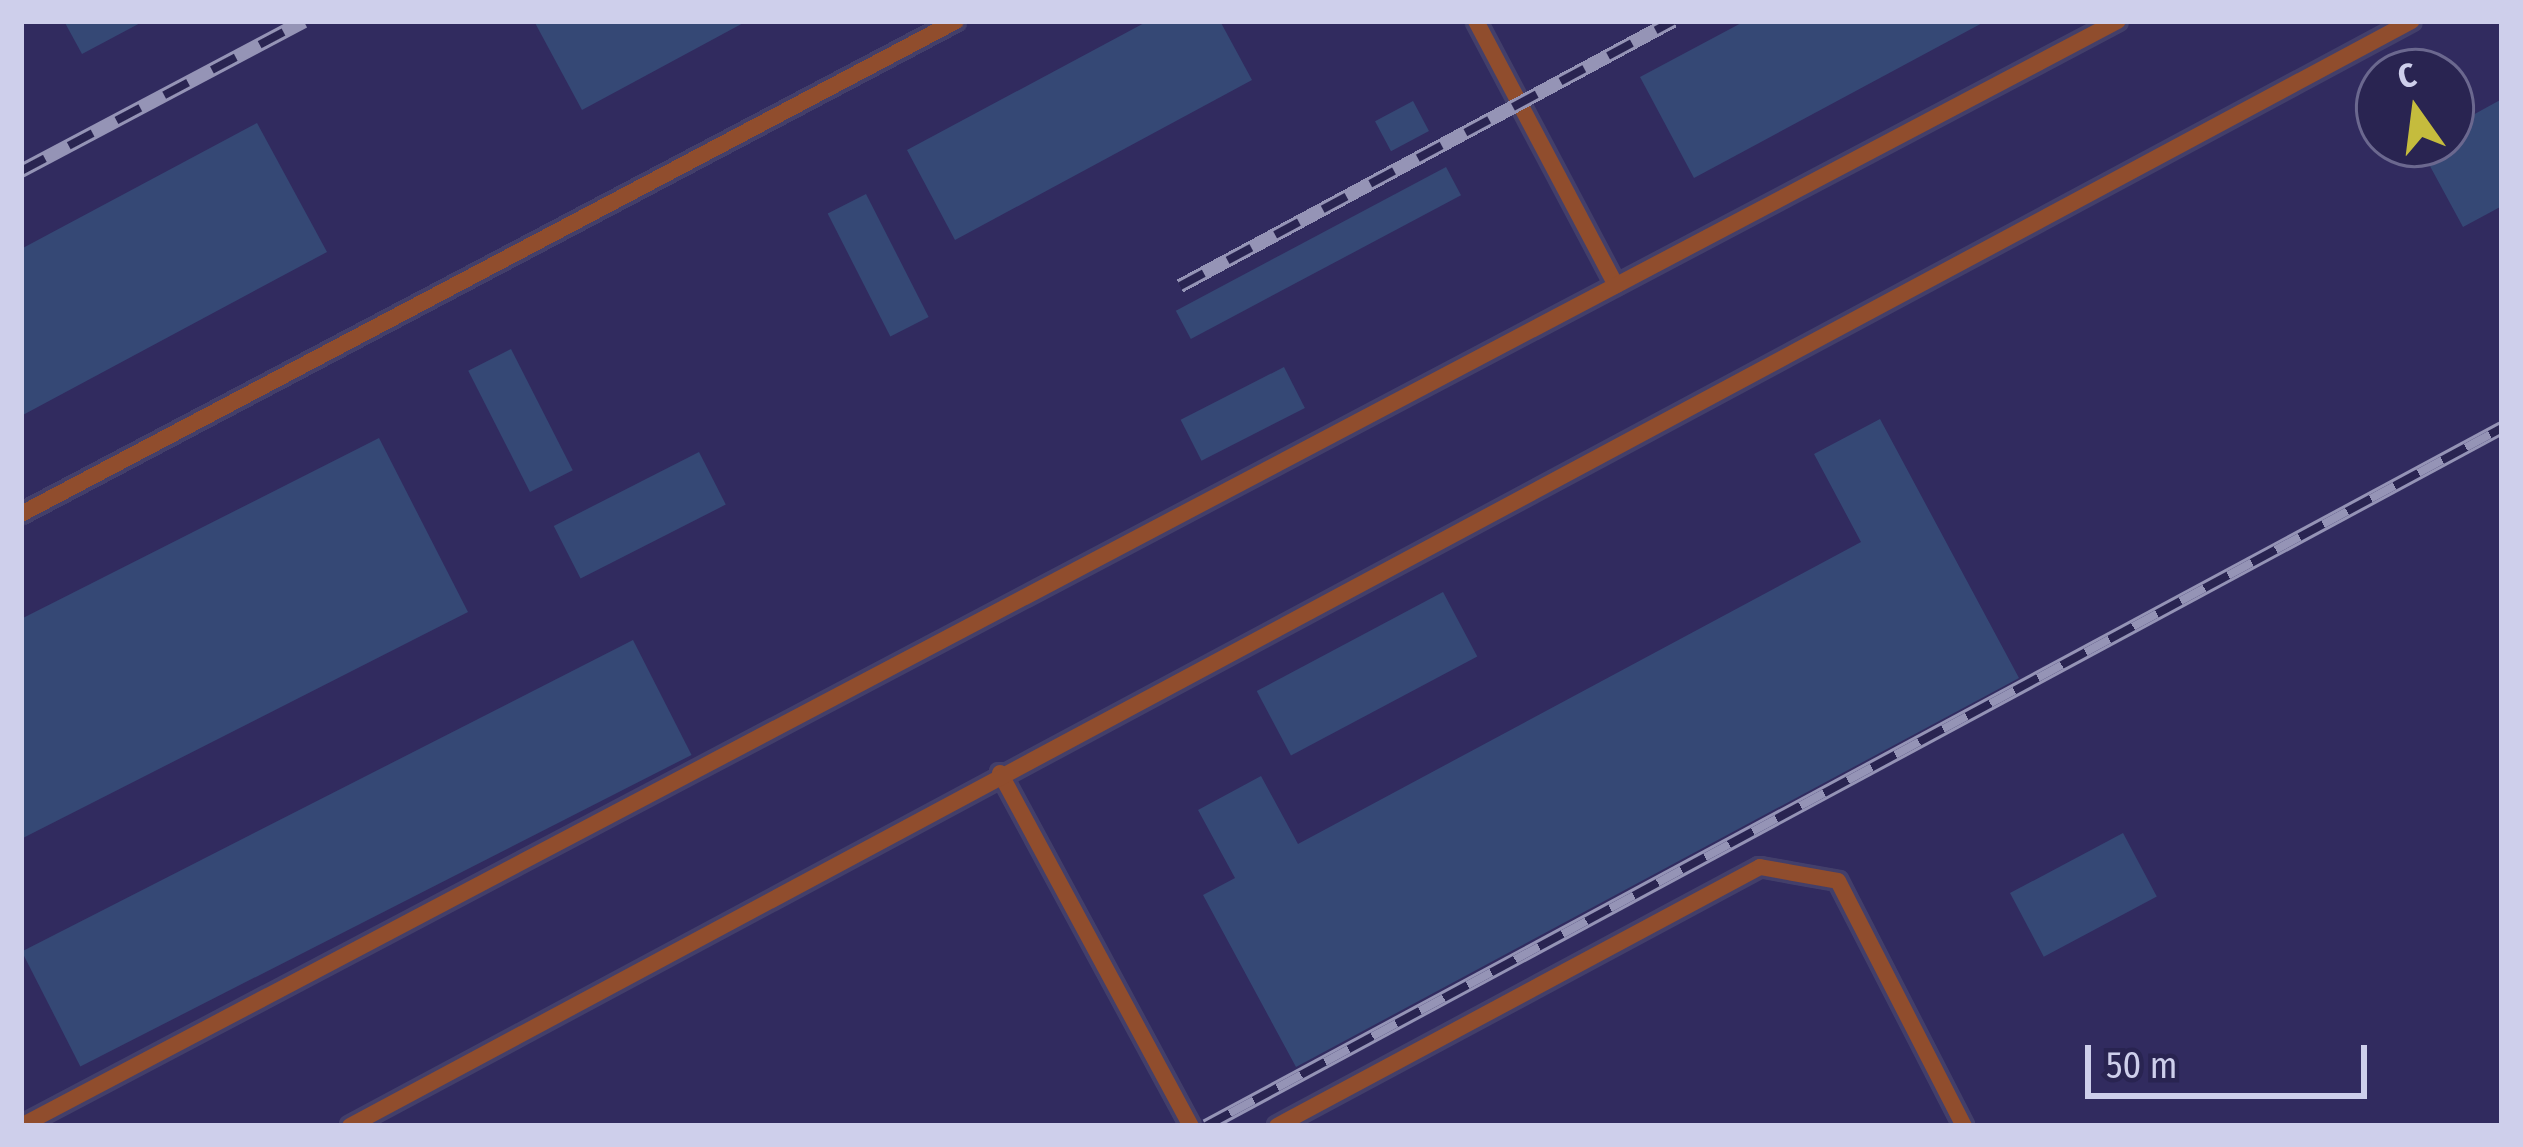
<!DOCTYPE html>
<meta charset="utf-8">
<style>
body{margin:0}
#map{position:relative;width:2523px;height:1147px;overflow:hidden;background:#292451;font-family:"Fira Sans Condensed",sans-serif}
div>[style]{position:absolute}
.built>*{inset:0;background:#312b5f}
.building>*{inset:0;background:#354875;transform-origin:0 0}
.roads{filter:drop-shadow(3px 0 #433f6a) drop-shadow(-3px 0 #433f6a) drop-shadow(0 3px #433f6a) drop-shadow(0 -3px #433f6a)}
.service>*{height:16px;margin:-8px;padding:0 8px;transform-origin:8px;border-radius:8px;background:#904d2d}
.rail>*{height:14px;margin-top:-7px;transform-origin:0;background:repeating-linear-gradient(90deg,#292451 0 27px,#9594b6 0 54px);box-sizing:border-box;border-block:3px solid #9594b6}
span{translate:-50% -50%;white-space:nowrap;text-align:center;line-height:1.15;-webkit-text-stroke:9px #292451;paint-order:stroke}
.frame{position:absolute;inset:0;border:24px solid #cecfeb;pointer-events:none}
.north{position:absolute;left:2355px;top:48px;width:120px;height:120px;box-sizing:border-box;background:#292451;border:3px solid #6b688f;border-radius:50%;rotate:346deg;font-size:33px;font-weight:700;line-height:48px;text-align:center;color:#cecfeb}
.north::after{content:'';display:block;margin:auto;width:42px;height:54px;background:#c5bc3d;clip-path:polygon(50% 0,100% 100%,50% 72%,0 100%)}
.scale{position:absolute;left:2085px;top:1045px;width:282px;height:54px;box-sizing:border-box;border:6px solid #cecfeb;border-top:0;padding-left:15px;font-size:36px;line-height:42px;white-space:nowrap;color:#cecfeb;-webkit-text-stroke:9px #292451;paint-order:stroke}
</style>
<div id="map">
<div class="built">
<div style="clip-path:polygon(evenodd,21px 21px,2502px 21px,2502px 1126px,21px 1126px,21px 21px,2379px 72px,2451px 72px,2451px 144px,2379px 144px,2379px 72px)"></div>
</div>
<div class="building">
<div style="clip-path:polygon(64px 21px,144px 21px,82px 54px)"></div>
<div style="clip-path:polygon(534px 21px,747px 21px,582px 110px)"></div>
<div style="clip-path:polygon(1148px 21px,1220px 21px,1252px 80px,955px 240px,907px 150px)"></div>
<div style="clip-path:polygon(1745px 21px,1986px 21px,1694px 178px,1640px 77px)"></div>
<div style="clip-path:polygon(2502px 99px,2502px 206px,2463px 227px,2418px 144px,2451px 144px,2451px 127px)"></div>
<div style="left:1413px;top:101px;width:34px;height:43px;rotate:62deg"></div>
<div style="clip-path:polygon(257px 123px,327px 252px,21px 416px,21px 249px)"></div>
<div style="left:1446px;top:167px;width:32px;height:306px;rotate:62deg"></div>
<div style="left:866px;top:194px;width:138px;height:43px;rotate:63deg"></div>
<div style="left:511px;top:349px;width:136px;height:48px;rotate:63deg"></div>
<div style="left:1284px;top:367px;width:46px;height:116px;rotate:63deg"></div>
<div style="clip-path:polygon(1880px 419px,2019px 678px,1296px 1067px,1203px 895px,1235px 878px,1198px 810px,1261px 776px,1298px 844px,1861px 542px,1814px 454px)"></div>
<div style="clip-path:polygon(379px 438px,468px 612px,21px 839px,21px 619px)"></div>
<div style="left:699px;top:452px;width:59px;height:163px;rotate:63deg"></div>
<div style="left:1443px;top:592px;width:73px;height:211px;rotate:62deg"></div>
<div style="left:633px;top:640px;width:129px;height:686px;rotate:63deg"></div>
<div style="left:2123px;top:833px;width:72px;height:128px;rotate:62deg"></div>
</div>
<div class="roads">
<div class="service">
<div style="left:1476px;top:21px;width:299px;rotate:62.1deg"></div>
<div style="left:21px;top:514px;width:1057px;rotate:-27.8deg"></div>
<div style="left:1000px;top:773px;width:401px;rotate:61.6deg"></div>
<div style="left:21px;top:1126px;width:2370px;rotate:-27.79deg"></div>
<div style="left:350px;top:1126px;width:2339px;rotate:-28.19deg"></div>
<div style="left:1277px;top:1126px;width:548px;rotate:-28.2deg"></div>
<div style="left:1760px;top:867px;width:79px;rotate:10.2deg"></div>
<div style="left:1838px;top:881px;width:276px;rotate:62.8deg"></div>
</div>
</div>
<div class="rail">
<div style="left:21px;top:171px;width:320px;rotate:-27.9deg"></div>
<div style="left:1180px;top:286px;width:560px;rotate:-28.26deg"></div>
<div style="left:1206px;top:1126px;width:1472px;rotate:-28.31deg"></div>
</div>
<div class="frame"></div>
<div class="north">С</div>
<div class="scale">50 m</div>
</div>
